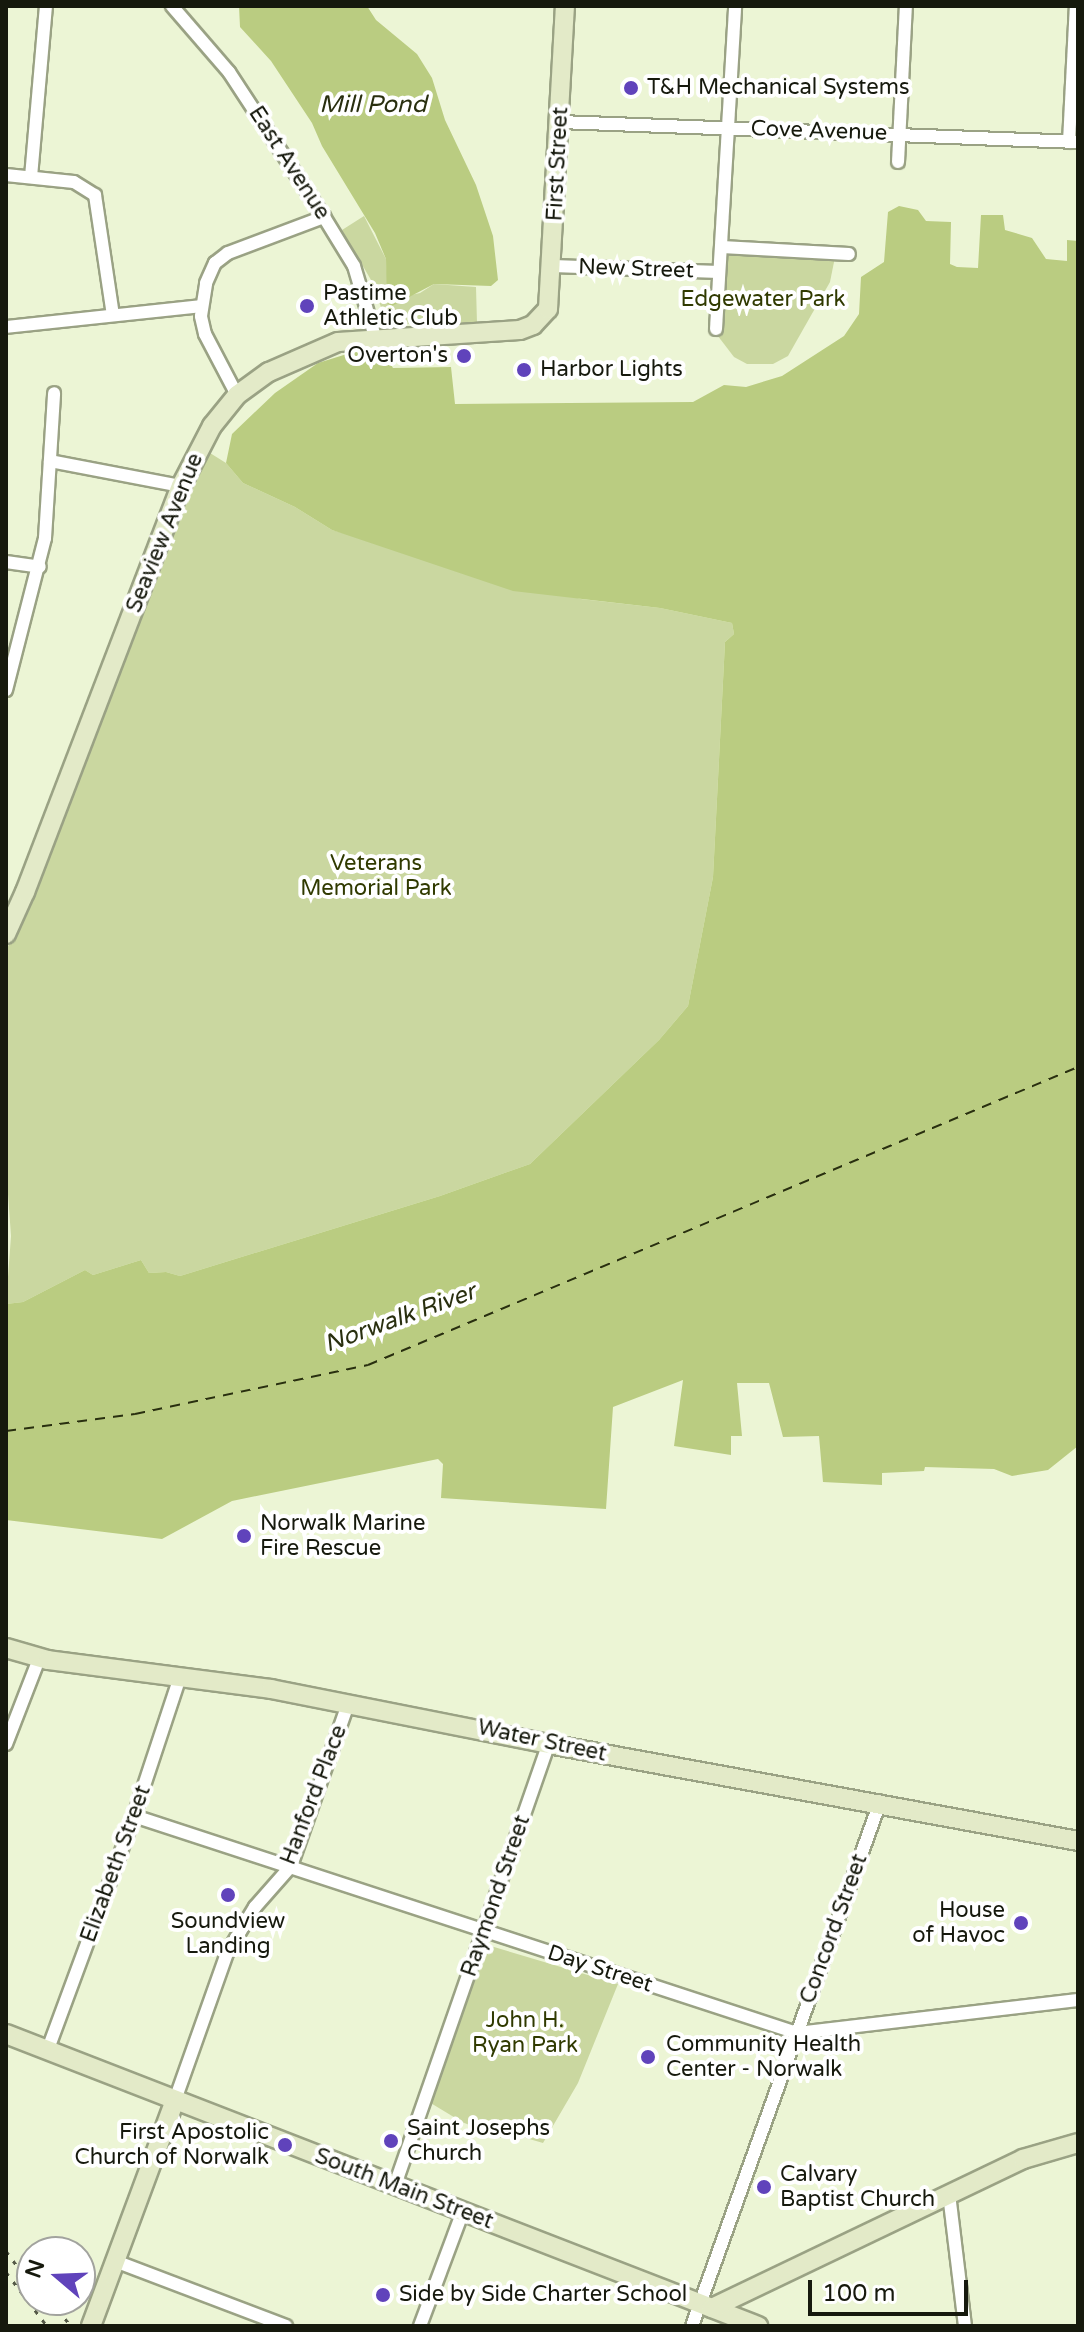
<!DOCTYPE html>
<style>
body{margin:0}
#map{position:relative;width:1084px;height:2332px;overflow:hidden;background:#ecf5d5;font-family:"Varela Round",sans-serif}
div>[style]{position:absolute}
.green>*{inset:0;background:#cad7a0}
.water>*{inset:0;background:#bacc81}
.ferry>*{height:2px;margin-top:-1px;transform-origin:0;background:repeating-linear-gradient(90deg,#292f0f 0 10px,transparent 0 18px)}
.roads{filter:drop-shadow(2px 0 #9aa284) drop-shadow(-2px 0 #9aa284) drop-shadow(0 2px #9aa284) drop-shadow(0 -2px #9aa284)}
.street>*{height:12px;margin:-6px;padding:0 6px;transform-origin:6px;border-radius:6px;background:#fff}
.secondary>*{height:18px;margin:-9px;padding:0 9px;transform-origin:9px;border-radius:9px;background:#e3eac8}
.rail>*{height:3px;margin-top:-1.5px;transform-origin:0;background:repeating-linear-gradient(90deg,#555a48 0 4px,transparent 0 12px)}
.dots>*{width:22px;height:22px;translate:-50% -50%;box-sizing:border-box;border:4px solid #fff;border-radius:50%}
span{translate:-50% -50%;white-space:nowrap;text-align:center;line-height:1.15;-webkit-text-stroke:8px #fff;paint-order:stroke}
.poi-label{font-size:22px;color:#16190d}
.left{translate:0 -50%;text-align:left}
.right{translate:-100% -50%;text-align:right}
.street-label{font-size:22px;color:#16190d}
.park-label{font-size:22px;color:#303a00}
.water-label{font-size:24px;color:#292f0f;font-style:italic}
.frame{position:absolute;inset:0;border:8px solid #16190d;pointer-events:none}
.north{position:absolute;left:16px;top:2236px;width:80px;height:80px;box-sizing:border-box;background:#fff;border:2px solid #a2a39e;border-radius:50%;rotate:289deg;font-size:22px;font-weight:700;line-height:32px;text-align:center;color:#16190d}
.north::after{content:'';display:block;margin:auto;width:28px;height:36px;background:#6043bb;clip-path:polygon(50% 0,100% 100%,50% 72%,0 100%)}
.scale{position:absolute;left:808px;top:2280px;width:160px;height:36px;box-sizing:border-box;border:4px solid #16190d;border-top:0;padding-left:10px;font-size:24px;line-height:28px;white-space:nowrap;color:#16190d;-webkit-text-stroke:6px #fff;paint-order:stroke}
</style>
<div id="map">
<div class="green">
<div style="clip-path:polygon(364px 216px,386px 259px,389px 300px,420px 293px,434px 284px,476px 287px,477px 323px,398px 324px,385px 318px,371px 280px,342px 230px)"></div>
<div style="clip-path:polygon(716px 248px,836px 252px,830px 282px,788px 356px,773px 364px,747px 364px,734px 357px,711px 327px)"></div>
<div style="clip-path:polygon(210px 453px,226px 463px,243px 483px,295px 507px,332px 530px,581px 599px,660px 608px,732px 623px,734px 634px,725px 642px,713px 877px,688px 1006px,659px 1040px,530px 1164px,440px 1196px,180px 1276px,166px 1272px,149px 1273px,141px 1260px,93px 1275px,85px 1270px,23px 1302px,6px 1304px,11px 1236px,6px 1166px,6px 951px,44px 866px,194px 480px)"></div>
<div style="clip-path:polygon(484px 1944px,618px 1984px,578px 2083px,543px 2143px,505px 2132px,501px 2138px,462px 2122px,429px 2102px)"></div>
</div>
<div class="water">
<div style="clip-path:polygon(239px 6px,367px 6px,376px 20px,417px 54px,432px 78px,445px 120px,476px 185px,493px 236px,498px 280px,491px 286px,434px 284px,392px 306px,387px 303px,386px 259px,375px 233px,322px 146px,312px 123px,271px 61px,240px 27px)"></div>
<div style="clip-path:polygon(899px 206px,918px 210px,926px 221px,951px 222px,950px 264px,957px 267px,978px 268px,981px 215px,1003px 215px,1005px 230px,1032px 238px,1046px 259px,1067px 261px,1067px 240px,1078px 241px,1078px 1446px,1048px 1470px,1012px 1476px,994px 1469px,925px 1467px,924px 1471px,882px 1473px,882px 1485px,823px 1482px,819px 1436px,783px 1437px,769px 1383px,737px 1383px,742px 1436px,731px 1436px,731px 1455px,674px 1446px,683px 1380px,613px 1407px,606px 1509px,441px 1498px,443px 1464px,438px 1459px,232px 1501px,162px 1539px,6px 1520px,6px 1304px,23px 1302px,85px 1270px,93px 1275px,141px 1260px,149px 1273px,166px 1272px,180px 1276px,440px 1196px,530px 1164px,659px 1040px,688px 1006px,713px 877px,725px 642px,734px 634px,732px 623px,660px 608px,513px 591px,332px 530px,295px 507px,243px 483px,226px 463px,232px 434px,275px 393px,318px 363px,363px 349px,381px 349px,393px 368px,451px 367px,455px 404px,693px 402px,724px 385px,746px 387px,782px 376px,844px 336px,859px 314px,861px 277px,884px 262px,888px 212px)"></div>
</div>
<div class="ferry">
<div style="left:6px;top:1431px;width:130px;rotate:-7.5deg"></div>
<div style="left:135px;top:1414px;width:238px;rotate:-11.9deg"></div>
<div style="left:368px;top:1365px;width:770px;rotate:-22.77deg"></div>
</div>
<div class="roads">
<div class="street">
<div style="left:172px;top:6px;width:87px;rotate:49.2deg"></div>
<div style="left:229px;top:72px;width:173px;rotate:56.8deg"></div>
<div style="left:324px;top:217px;width:57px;rotate:58.5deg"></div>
<div style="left:354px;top:266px;width:74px;rotate:73.5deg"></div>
<div style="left:560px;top:122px;width:518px;rotate:2.21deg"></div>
<div style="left:1069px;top:142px;width:136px;rotate:-87.1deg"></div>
<div style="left:898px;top:162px;width:156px;rotate:-87.1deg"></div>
<div style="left:6px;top:175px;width:68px;rotate:5.9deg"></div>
<div style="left:74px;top:182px;width:25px;rotate:32deg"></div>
<div style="left:95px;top:195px;width:121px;rotate:81.5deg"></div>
<div style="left:31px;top:177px;width:172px;rotate:-85deg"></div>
<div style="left:722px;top:247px;width:127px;rotate:3.2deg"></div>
<div style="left:553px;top:266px;width:166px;rotate:2.1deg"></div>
<div style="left:6px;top:327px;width:196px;rotate:-6.1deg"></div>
<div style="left:716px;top:329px;width:324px;rotate:-86.6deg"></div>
<div style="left:237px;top:395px;width:69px;rotate:-117.7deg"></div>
<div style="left:205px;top:334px;width:18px;rotate:-103deg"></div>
<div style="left:201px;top:316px;width:33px;rotate:-81deg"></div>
<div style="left:206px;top:283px;width:22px;rotate:-66deg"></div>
<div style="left:215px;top:263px;width:16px;rotate:-38deg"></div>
<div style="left:228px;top:253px;width:103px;rotate:-20.6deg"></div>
<div style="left:50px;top:461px;width:133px;rotate:10.8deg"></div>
<div style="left:6px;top:562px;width:34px;rotate:8deg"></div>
<div style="left:6px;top:690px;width:157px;rotate:-75.6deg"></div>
<div style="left:45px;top:538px;width:145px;rotate:-86.4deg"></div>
<div style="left:6px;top:1744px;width:91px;rotate:-68.8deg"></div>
<div style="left:134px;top:1816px;width:698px;rotate:18.12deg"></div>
<div style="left:797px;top:2033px;width:283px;rotate:-6.7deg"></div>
<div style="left:48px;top:2049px;width:248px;rotate:-69.7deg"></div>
<div style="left:134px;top:1816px;width:146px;rotate:-71.7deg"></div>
<div style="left:175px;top:2100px;width:156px;rotate:-70.5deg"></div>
<div style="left:227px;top:1953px;width:54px;rotate:-58.7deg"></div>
<div style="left:255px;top:1907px;width:55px;rotate:-48.7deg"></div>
<div style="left:291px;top:1866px;width:172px;rotate:-70.6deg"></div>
<div style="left:395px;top:2185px;width:467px;rotate:-70.8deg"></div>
<div style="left:949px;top:2194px;width:133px;rotate:83.1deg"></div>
<div style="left:115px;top:2261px;width:183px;rotate:20.8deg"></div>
<div style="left:420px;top:2326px;width:123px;rotate:-69.5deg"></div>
<div style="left:692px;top:2326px;width:557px;rotate:-70.26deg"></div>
</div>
<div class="secondary">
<div style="left:6px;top:934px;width:46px;rotate:-65.7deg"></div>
<div style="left:25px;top:892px;width:435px;rotate:-69deg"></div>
<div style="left:181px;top:486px;width:68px;rotate:-62.7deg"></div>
<div style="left:212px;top:426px;width:40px;rotate:-51deg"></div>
<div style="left:237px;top:395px;width:39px;rotate:-36deg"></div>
<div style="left:269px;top:372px;width:75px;rotate:-23.5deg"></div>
<div style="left:338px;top:342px;width:182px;rotate:-3.8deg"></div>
<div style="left:520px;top:330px;width:14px;rotate:-21deg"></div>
<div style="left:533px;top:325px;width:22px;rotate:-47deg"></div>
<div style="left:548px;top:309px;width:303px;rotate:-86.8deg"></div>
<div style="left:6px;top:1648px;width:44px;rotate:15.9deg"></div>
<div style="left:48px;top:1660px;width:225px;rotate:7.4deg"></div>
<div style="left:271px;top:1689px;width:283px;rotate:11.2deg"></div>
<div style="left:549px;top:1744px;width:538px;rotate:10.39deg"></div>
<div style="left:6px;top:2034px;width:807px;rotate:21.22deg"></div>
<div style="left:712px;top:2308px;width:345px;rotate:-25.6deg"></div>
<div style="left:1023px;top:2159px;width:57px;rotate:-16.2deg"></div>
<div style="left:91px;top:2326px;width:241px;rotate:-69.6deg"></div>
</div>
</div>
<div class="rail">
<div style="left:6px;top:2251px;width:44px;rotate:53.4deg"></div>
<div style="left:6px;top:2272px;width:68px;rotate:52.8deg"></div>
<div style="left:50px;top:2300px;width:33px;rotate:51deg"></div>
</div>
<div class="dots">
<div style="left:631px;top:88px;background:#6043bb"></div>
<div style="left:307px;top:306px;background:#6043bb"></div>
<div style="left:464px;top:356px;background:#6043bb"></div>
<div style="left:524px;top:370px;background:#6043bb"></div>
<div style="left:244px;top:1536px;background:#6043bb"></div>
<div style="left:228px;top:1895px;background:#6043bb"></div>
<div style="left:1021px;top:1923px;background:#6043bb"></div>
<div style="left:648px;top:2057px;background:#6043bb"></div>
<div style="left:391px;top:2141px;background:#6043bb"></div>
<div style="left:285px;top:2145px;background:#6043bb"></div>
<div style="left:764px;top:2187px;background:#6043bb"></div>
<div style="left:383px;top:2295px;background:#6043bb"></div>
</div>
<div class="poi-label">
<span class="left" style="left:647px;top:88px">T&amp;H Mechanical Systems</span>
<span class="left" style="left:323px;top:306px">Pastime<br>Athletic Club</span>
<span class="right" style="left:448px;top:356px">Overton's</span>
<span class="left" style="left:540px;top:370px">Harbor Lights</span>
<span class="left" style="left:260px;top:1536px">Norwalk Marine<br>Fire Rescue</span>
<span class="right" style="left:1005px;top:1923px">House<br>of Havoc</span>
<span style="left:228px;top:1934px">Soundview<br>Landing</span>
<span class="left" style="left:666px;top:2057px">Community Health<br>Center - Norwalk</span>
<span class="left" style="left:407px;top:2141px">Saint Josephs<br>Church</span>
<span class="right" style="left:269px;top:2145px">First Apostolic<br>Church of Norwalk</span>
<span class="left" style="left:780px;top:2187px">Calvary<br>Baptist Church</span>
<span class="left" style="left:399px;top:2295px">Side by Side Charter School</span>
</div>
<div class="street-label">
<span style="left:819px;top:131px;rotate:2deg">Cove Avenue</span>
<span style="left:289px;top:163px;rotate:57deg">East Avenue</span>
<span style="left:558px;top:164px;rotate:-87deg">First Street</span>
<span style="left:636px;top:269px;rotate:2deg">New Street</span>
<span style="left:165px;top:533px;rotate:-68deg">Seaview Avenue</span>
<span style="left:542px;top:1741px;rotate:12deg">Water Street</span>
<span style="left:314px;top:1795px;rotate:-69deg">Hanford Place</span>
<span style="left:116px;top:1864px;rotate:-70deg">Elizabeth Street</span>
<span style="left:496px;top:1896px;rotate:-71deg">Raymond Street</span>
<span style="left:834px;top:1929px;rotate:-70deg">Concord Street</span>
<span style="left:600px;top:1969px;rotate:18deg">Day Street</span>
<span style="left:404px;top:2189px;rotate:21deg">South Main Street</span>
</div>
<div class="park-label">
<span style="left:763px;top:300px">Edgewater Park</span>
<span style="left:376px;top:876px">Veterans<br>Memorial Park</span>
<span style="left:525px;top:2033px">John H.<br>Ryan Park</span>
</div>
<div class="water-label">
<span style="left:373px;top:105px">Mill Pond</span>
<span style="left:400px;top:1318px;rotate:-20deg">Norwalk River</span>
</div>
<div class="frame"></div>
<div class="north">N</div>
<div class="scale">100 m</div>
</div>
